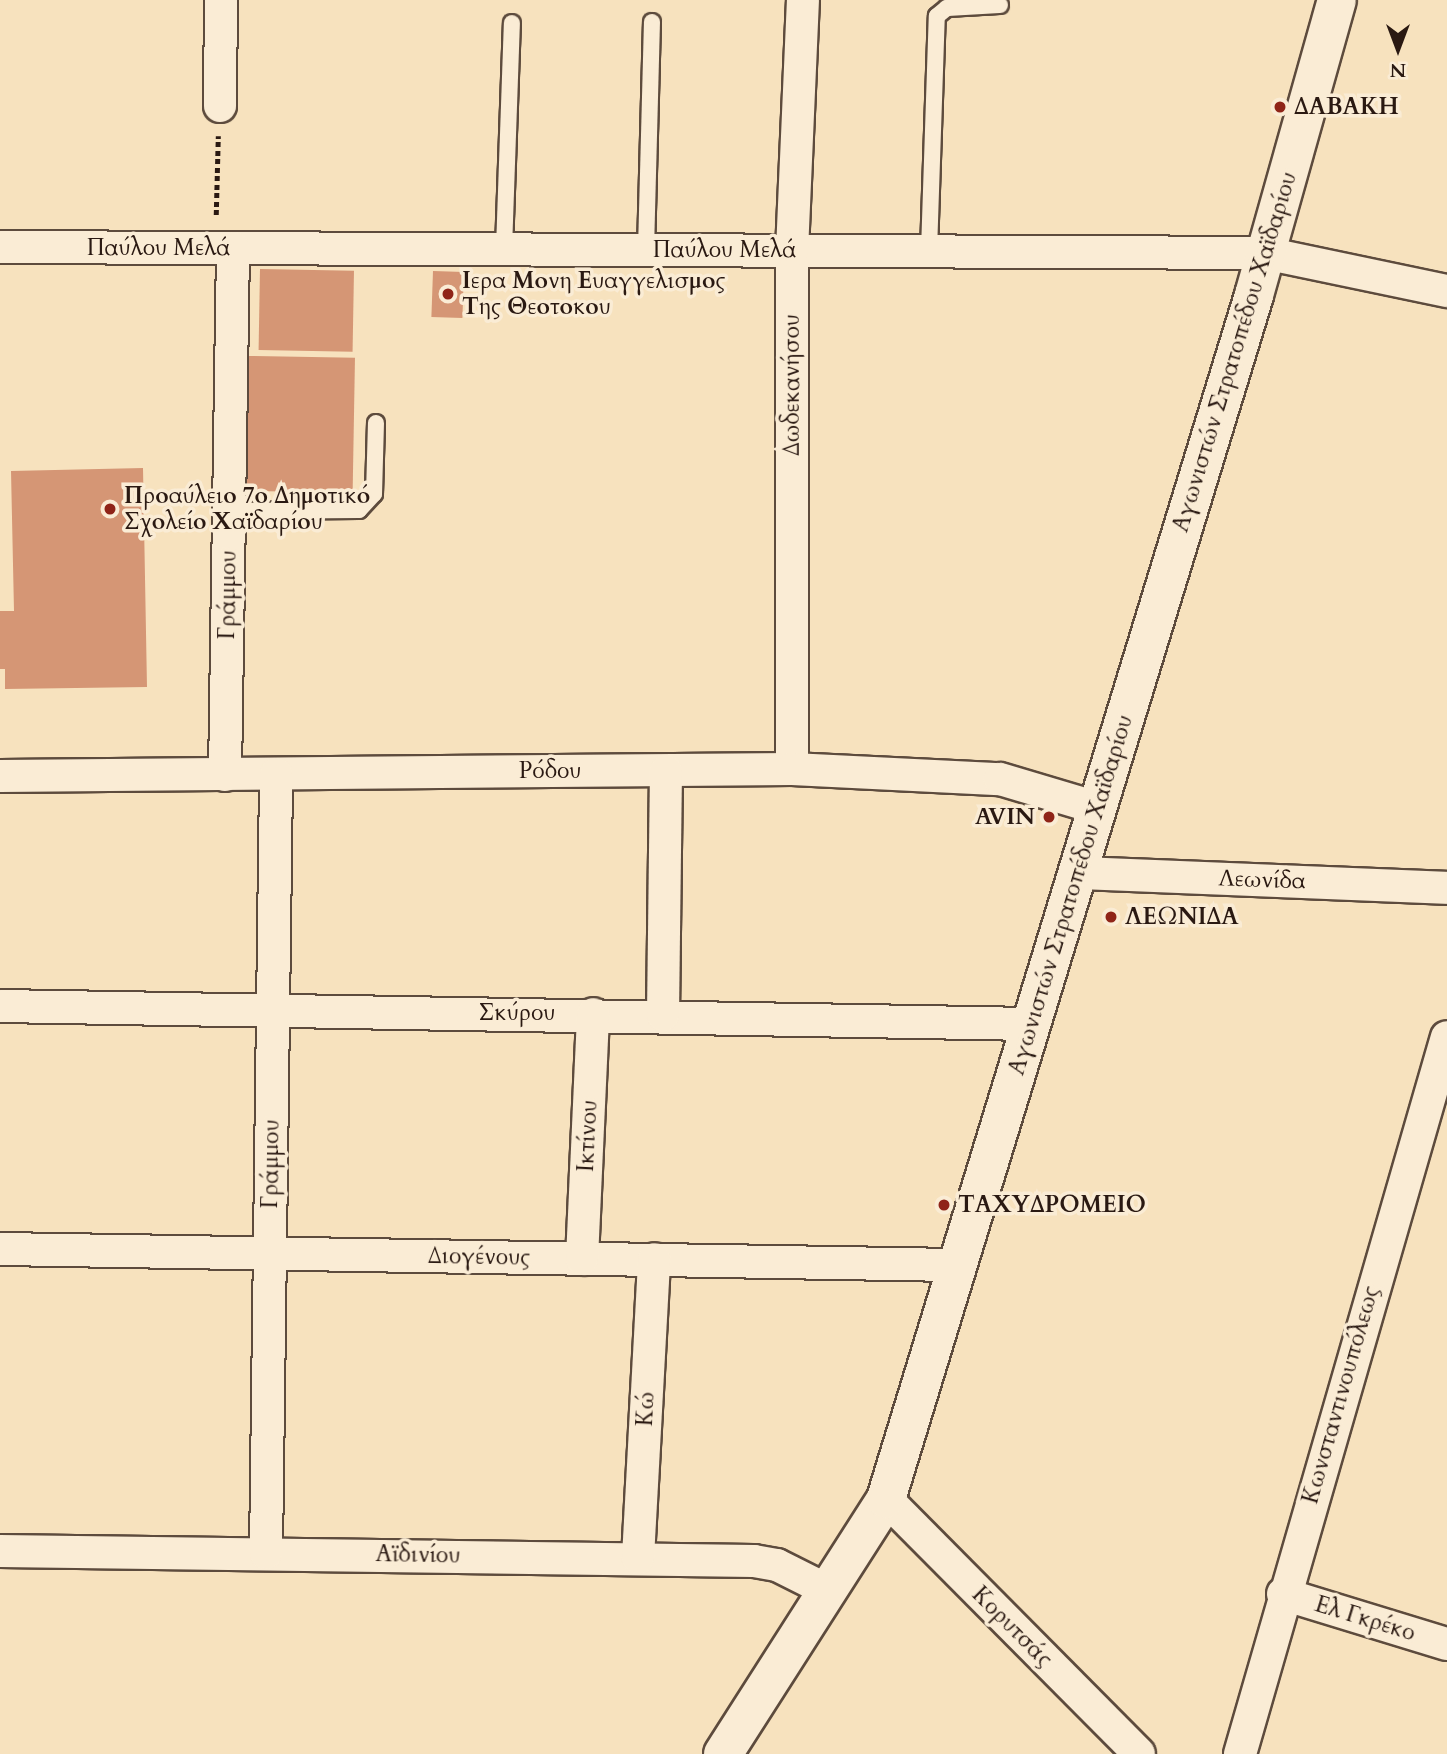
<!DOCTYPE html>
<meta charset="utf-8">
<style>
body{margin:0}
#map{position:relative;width:1447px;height:1754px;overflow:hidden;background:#f7e2be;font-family:Cardo,serif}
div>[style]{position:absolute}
.building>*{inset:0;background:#d59675;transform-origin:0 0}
.path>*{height:4.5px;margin-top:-2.25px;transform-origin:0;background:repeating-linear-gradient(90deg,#2a1912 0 5px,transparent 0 8.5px)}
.roads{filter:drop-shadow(2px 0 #5d4b3d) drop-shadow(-2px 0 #5d4b3d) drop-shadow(0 2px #5d4b3d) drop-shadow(0 -2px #5d4b3d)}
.lane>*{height:16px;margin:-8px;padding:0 8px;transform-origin:8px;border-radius:8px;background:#faecd5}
.street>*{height:32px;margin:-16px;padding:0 16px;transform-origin:16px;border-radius:16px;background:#faecd5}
.secondary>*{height:38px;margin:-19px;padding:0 19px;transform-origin:19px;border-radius:19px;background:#faecd5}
.dots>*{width:19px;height:19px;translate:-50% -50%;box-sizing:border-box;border:4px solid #faecd5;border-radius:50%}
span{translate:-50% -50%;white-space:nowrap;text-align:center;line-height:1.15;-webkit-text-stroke:7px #faecd5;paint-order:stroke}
.poi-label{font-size:23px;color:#2a1912;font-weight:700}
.left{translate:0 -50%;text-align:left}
.right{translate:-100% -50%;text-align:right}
.street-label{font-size:23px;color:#2a1912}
.north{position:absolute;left:1363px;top:14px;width:70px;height:70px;-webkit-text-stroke:5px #faecd5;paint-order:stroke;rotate:180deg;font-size:19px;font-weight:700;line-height:28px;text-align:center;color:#2a1912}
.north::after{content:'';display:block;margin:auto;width:24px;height:32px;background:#2a1912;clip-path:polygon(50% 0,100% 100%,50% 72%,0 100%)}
</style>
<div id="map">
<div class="building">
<div style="left:260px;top:269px;width:94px;height:81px;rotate:1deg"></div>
<div style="left:433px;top:271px;width:31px;height:46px;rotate:2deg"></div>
<div style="left:249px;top:356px;width:106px;height:135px;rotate:1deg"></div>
<div style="clip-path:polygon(143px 468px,147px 687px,5px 689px,5px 669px,0 669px,0 611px,14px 611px,11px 471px)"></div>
</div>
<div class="path">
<div style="left:216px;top:215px;width:79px;rotate:-88.5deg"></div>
</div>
<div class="roads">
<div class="lane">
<div style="left:504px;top:249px;width:226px;rotate:-88deg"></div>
<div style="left:646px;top:250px;width:228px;rotate:-88.5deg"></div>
<div style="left:929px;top:251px;width:235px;rotate:-88.1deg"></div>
<div style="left:937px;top:16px;width:13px;rotate:-39deg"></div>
<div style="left:947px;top:8px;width:53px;rotate:-3.2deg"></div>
<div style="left:229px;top:511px;width:130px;rotate:-0.4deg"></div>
<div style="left:359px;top:510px;width:22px;rotate:-47deg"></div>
<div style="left:374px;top:494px;width:71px;rotate:-88.4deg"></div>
</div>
<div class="street">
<div style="left:220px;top:106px;width:106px;rotate:-89.5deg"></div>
<div style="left:0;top:247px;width:1265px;rotate:0.27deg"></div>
<div style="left:1265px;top:253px;width:186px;rotate:11.8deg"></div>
<div style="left:792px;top:769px;width:518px;rotate:-90deg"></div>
<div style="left:792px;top:251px;width:251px;rotate:-87.5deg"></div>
<div style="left:225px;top:775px;width:527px;rotate:-89.13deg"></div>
<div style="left:0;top:776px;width:792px;rotate:-0.51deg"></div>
<div style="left:792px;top:769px;width:208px;rotate:2.8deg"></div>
<div style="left:1000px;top:779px;width:101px;rotate:16.6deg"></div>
<div style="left:1078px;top:873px;width:369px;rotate:2.3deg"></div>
<div style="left:0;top:1006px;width:1033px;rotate:1deg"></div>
<div style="left:663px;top:1015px;width:244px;rotate:-89.3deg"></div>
<div style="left:0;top:1249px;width:959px;rotate:0.96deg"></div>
<div style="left:582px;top:1259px;width:245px;rotate:-87.4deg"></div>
<div style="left:886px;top:1499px;width:359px;rotate:45.2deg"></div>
<div style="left:0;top:1551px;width:754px;rotate:0.76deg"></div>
<div style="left:754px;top:1561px;width:23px;rotate:10deg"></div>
<div style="left:777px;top:1565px;width:58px;rotate:26.6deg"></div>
<div style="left:266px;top:1553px;width:779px;rotate:-89.26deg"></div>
<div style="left:638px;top:1558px;width:299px;rotate:-86.9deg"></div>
<div style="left:1283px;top:1594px;width:171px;rotate:17deg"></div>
<div style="left:1240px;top:1754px;width:746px;rotate:-73.9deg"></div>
</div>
<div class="secondary">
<div style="left:723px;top:1754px;width:303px;rotate:-57.4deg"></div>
<div style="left:886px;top:1499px;width:1259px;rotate:-73deg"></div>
<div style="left:1254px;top:295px;width:306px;rotate:-74.3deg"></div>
</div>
</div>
<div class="dots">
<div style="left:1280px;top:107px;background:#8f2418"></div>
<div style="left:448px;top:294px;background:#8f2418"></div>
<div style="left:110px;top:509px;background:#8f2418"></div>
<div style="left:1049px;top:817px;background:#8f2418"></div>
<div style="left:1111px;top:917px;background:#8f2418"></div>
<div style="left:944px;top:1205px;background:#8f2418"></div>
</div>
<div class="poi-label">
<span class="left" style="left:1294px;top:107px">ΔΑΒΑΚΗ</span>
<span class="left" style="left:462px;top:294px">Ιερα Μονη Ευαγγελισμος<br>Της Θεοτοκου</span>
<span class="left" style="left:124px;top:509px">Προαύλειο 7ο Δημοτικό<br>Σχολείο Χαϊδαρίου</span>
<span class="right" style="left:1035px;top:817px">AVIN</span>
<span class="left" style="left:1125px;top:917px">ΛΕΩΝΙΔΑ</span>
<span class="left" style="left:958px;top:1205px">ΤΑΧΥΔΡΟΜΕΙΟ</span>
</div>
<div class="street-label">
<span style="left:159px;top:248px">Παύλου Μελά</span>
<span style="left:725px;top:250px">Παύλου Μελά</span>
<span style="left:1235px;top:352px;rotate:-73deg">Αγωνιστών Στρατοπέδου Χαϊδαρίου</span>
<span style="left:792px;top:385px;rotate:-90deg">Δωδεκανήσου</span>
<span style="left:228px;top:595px;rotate:-89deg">Γράμμου</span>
<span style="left:550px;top:771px">Ρόδου</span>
<span style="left:1262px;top:880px;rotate:2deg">Λεωνίδα</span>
<span style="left:1071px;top:895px;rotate:-73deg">Αγωνιστών Στρατοπέδου Χαϊδαρίου</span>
<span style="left:517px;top:1013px">Σκύρου</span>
<span style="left:588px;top:1136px;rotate:-87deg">Ικτίνου</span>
<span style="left:271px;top:1164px;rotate:-89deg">Γράμμου</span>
<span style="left:479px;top:1257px;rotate:1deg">Διογένους</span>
<span style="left:1341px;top:1395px;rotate:-74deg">Κωνσταντινουπόλεως</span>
<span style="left:646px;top:1409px;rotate:-87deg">Κώ</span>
<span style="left:418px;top:1555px;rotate:1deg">Αϊδινίου</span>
<span style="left:1365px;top:1619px;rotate:17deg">Ελ Γκρέκο</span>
<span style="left:1012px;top:1627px;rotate:45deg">Κορυτσάς</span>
</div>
<div class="north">N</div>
</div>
